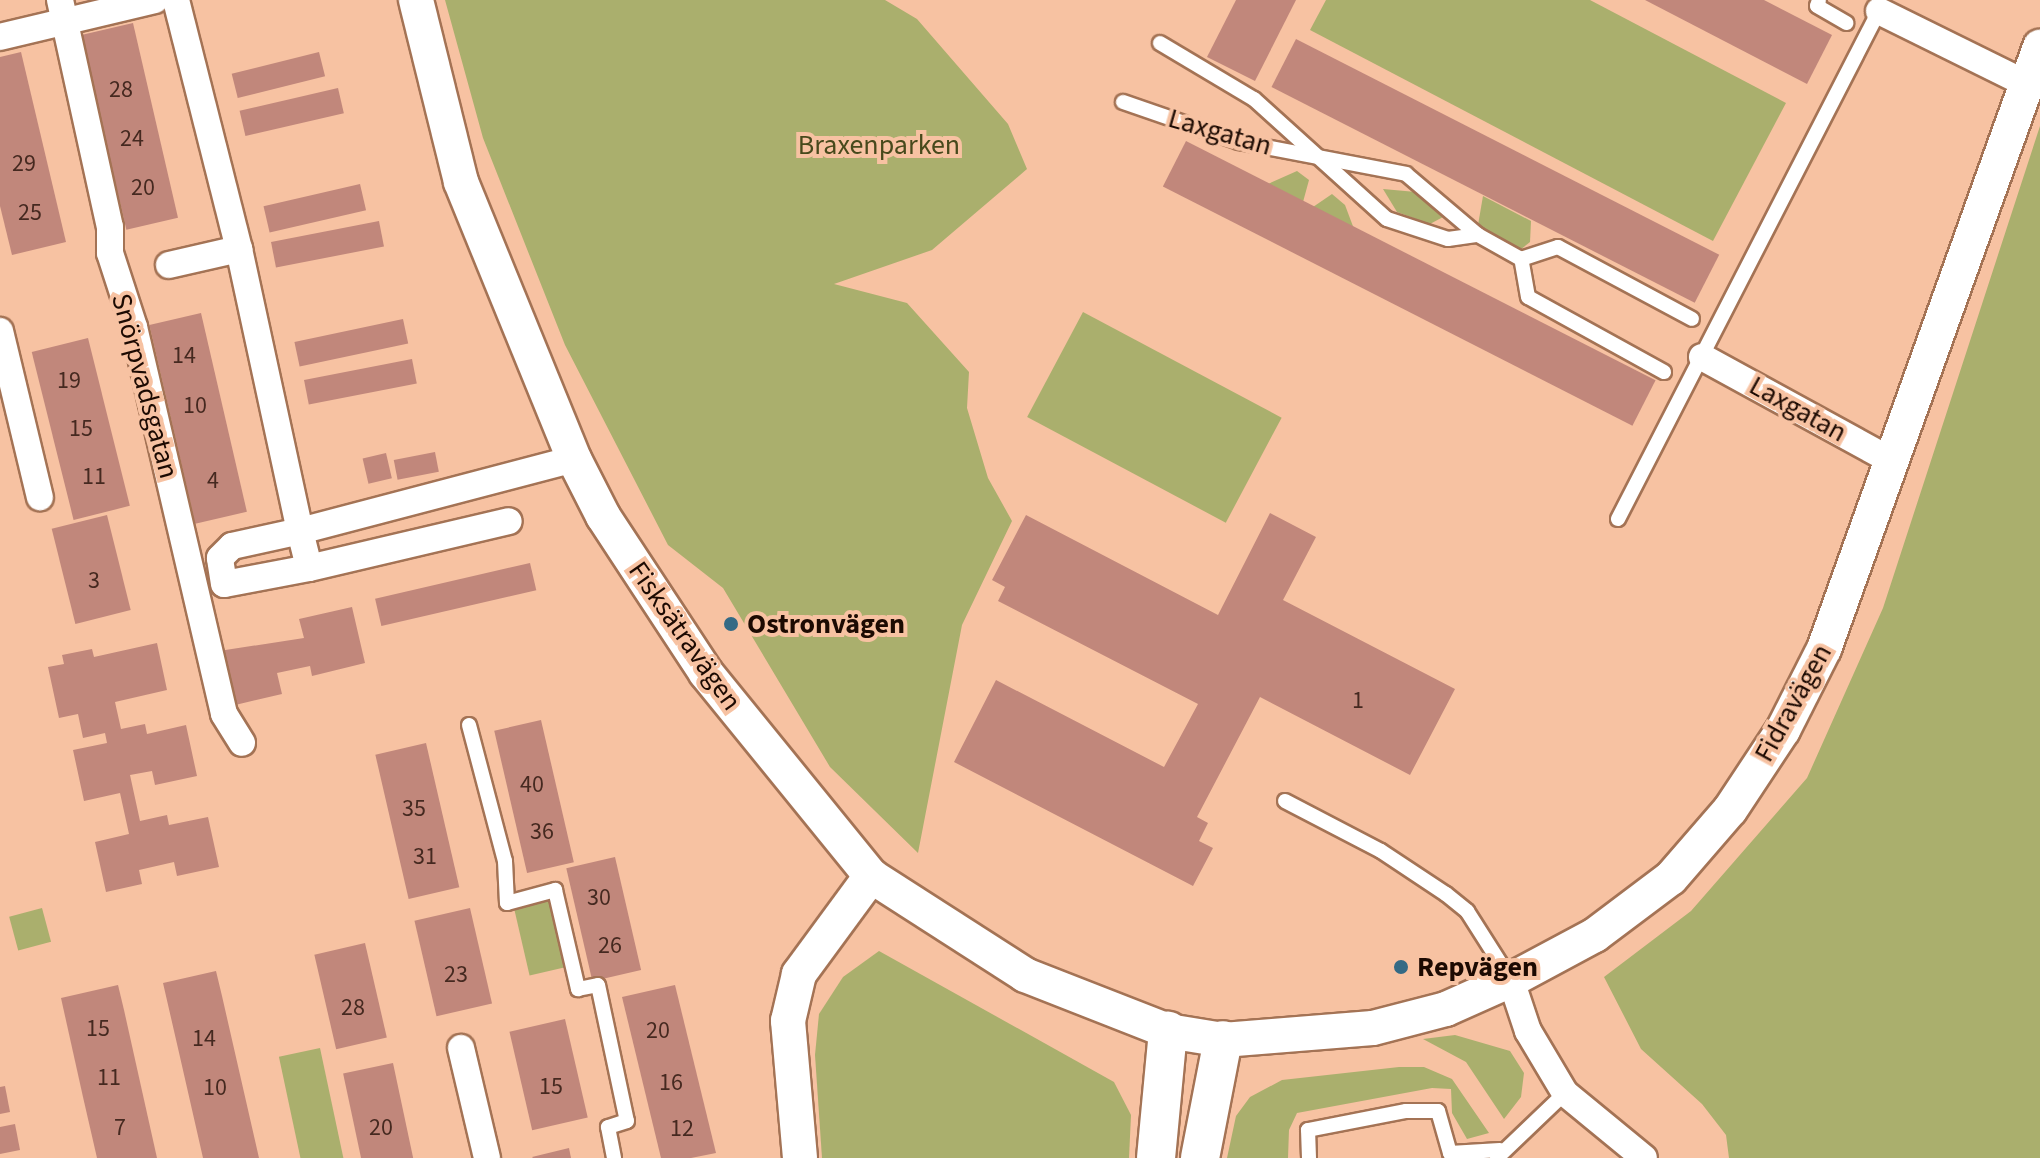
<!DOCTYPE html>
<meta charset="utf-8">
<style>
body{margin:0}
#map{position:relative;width:2040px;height:1158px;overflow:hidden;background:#f7c2a2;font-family:"Source Sans 3",sans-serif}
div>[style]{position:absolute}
.green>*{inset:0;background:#aaaf6d;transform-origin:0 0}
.building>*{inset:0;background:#c1877b;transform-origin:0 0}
.roads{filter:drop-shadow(2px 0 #a47355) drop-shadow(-2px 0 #a47355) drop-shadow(0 2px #a47355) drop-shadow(0 -2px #a47355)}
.service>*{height:14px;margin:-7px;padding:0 7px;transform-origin:7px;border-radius:7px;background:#fff}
.minor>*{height:26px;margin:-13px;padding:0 13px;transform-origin:13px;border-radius:13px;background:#fff}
.tertiary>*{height:34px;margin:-17px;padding:0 17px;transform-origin:17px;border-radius:17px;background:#fff}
.secondary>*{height:38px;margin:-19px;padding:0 19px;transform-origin:19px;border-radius:19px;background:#fff}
.dots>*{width:22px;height:22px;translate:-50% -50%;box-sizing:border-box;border:4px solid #f7c2a2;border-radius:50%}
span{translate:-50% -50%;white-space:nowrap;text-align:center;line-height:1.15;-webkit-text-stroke:8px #f7c2a2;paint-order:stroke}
.number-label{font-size:24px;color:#452920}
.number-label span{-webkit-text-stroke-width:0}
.street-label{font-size:28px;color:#1c0a02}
.park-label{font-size:28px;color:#47491c}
.poi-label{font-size:28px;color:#1c0a02;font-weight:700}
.left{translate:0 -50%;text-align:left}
</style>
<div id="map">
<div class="green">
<div style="clip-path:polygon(445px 0,885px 0,917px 19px,1008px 124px,1027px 169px,932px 250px,834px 284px,907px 303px,969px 372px,967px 408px,988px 478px,1012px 521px,962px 625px,918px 853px,830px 767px,723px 588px,668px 545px,565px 345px,483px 138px)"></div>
<div style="clip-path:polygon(1326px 0,1590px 0,1786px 103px,1713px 241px,1310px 30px)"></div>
<div style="clip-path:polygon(2040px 126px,2040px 1158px,1729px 1158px,1726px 1135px,1702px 1104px,1641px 1049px,1604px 977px,1691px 911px,1807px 778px,1883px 608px)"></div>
<div style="clip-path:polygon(1297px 171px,1309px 180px,1303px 202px,1268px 184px)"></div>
<div style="clip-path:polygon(1383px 189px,1416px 192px,1443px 217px,1430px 224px,1397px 212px)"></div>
<div style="clip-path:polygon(1332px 194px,1345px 205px,1354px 229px,1313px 207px)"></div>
<div style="clip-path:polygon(1483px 196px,1531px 221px,1530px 242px,1520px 250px,1484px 234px,1478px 225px)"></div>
<div style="left:1083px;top:312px;width:225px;height:119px;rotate:28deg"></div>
<div style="left:554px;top:899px;width:69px;height:41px;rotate:77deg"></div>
<div style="left:42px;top:908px;width:35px;height:34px;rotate:75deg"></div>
<div style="clip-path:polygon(879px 951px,1114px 1082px,1131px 1115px,1129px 1158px,822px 1158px,815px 1055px,819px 1014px,843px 977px)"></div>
<div style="clip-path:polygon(1455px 1035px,1510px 1051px,1524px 1073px,1521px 1097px,1504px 1119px,1466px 1062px,1423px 1039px)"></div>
<div style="left:320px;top:1048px;width:113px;height:42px;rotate:78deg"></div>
<div style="clip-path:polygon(1399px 1067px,1424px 1067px,1452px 1079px,1489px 1133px,1467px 1139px,1452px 1113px,1451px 1089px,1432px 1088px,1297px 1113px,1289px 1130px,1288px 1158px,1227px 1158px,1236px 1116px,1250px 1097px,1282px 1080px)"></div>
</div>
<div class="building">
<div style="clip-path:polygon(1236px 0,1296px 0,1255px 81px,1207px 57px)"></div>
<div style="clip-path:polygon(1645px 0,1764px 0,1832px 35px,1807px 84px)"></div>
<div style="left:133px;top:23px;width:200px;height:53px;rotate:77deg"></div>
<div style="left:1296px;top:39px;width:475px;height:54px;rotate:27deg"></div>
<div style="clip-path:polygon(21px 52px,66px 242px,12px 255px,0 206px,0 57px)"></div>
<div style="left:319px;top:52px;width:25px;height:90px;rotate:76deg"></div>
<div style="left:338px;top:88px;width:26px;height:101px;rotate:77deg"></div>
<div style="left:1186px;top:141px;width:527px;height:51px;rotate:27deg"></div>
<div style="left:360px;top:184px;width:27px;height:99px;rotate:77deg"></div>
<div style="left:379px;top:221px;width:26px;height:110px;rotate:79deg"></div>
<div style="left:201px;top:313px;width:204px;height:53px;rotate:77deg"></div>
<div style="left:403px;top:319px;width:25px;height:111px;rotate:78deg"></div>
<div style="left:88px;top:338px;width:173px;height:58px;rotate:76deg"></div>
<div style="left:412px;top:359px;width:25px;height:110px;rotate:79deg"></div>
<div style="left:435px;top:452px;width:20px;height:42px;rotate:79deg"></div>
<div style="left:386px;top:453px;width:26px;height:24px;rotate:77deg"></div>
<div style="clip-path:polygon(1270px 513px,1316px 537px,1283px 600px,1455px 689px,1410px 775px,1260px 697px,1197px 817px,1208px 823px,1199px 841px,1213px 848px,1193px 886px,954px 762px,996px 680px,1164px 767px,1198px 704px,998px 601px,1005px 587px,992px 580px,1026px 515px,1218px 615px)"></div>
<div style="left:107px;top:515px;width:98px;height:57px;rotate:76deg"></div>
<div style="left:530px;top:563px;width:28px;height:159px;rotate:77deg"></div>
<div style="clip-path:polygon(352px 607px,365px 663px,312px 676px,310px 666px,277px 673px,282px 694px,231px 706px,219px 651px,304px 638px,299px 619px)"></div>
<div style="clip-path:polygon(157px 643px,167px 690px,115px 702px,121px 729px,145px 724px,147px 734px,186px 725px,197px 776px,155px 785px,152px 771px,130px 775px,140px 821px,167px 815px,169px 825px,208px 817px,219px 867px,177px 876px,174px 862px,139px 870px,142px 884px,106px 892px,95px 842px,129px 834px,120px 793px,84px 801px,73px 750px,107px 743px,105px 733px,83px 738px,78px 714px,59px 718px,48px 667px,64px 664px,62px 655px,92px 649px,94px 657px)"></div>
<div style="left:541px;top:720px;width:146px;height:48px;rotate:77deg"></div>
<div style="left:426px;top:743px;width:148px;height:52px;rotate:77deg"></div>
<div style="left:615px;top:857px;width:116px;height:50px;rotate:77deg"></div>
<div style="left:470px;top:908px;width:98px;height:57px;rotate:77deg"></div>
<div style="left:365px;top:943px;width:97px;height:52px;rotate:77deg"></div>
<div style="clip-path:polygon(216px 971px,222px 996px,259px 1158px,203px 1158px,180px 1057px,163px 983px)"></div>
<div style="clip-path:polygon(118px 985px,124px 1010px,157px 1158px,97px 1158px,83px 1097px,61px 998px)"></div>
<div style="clip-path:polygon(675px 985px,716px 1153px,691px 1158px,661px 1158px,622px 997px)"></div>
<div style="left:565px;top:1019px;width:101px;height:57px;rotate:77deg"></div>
<div style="left:393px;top:1063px;width:97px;height:51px;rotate:78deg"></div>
<div style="clip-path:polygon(5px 1086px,10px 1112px,0 1114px,0 1087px)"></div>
<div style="clip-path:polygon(15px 1124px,20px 1150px,0 1154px,0 1127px)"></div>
<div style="clip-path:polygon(569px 1148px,571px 1158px,533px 1158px,532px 1157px)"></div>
</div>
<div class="roads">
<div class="service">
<div style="left:1819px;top:0;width:6px;rotate:108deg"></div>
<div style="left:1817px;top:6px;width:34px;rotate:30deg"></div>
<div style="left:1160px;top:43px;width:109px;rotate:30.8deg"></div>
<div style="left:1254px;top:99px;width:179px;rotate:42.1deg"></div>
<div style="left:1387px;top:219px;width:64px;rotate:18.2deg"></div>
<div style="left:1448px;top:239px;width:30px;rotate:-8deg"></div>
<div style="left:1123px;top:102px;width:123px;rotate:19deg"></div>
<div style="left:1239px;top:142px;width:170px;rotate:10.8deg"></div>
<div style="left:1406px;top:174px;width:94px;rotate:40.3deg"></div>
<div style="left:1478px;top:235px;width:49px;rotate:29.2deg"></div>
<div style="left:1664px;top:372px;width:155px;rotate:-151.1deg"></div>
<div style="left:1528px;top:297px;width:39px;rotate:-100deg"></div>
<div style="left:1521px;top:259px;width:39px;rotate:-18deg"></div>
<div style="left:1558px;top:247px;width:152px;rotate:28.2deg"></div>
<div style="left:1618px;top:519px;width:576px;rotate:-62.81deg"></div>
<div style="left:469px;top:725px;width:141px;rotate:75.2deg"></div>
<div style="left:505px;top:861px;width:42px;rotate:87.3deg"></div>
<div style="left:507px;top:903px;width:50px;rotate:-15.2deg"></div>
<div style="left:555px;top:890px;width:102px;rotate:76.9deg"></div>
<div style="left:578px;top:989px;width:20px;rotate:-11deg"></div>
<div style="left:598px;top:985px;width:139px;rotate:78deg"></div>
<div style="left:627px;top:1121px;width:20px;rotate:162deg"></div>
<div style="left:608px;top:1127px;width:32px;rotate:79deg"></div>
<div style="left:1285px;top:801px;width:108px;rotate:27.5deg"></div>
<div style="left:1381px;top:851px;width:78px;rotate:33.5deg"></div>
<div style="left:1446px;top:894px;width:27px;rotate:39deg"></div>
<div style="left:1467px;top:911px;width:82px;rotate:57.5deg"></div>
<div style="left:1309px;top:1158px;width:28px;rotate:-92deg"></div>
<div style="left:1308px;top:1130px;width:100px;rotate:-11deg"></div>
<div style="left:1406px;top:1111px;width:32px"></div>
<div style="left:1438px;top:1111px;width:44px;rotate:74.1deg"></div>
<div style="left:1450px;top:1153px;width:50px;rotate:-3.4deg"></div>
<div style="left:1497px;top:1158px;width:94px;rotate:-43.7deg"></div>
</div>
<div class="minor">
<div style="left:60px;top:0;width:232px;rotate:77.6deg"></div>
<div style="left:110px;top:227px;width:26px;rotate:90deg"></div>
<div style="left:110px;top:253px;width:78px;rotate:72deg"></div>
<div style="left:134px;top:327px;width:397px;rotate:76.9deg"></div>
<div style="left:224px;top:714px;width:34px;rotate:58deg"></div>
<div style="left:176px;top:0;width:257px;rotate:75.8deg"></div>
<div style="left:239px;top:249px;width:289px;rotate:77.8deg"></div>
<div style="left:300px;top:531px;width:38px;rotate:76deg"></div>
<div style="left:309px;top:568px;width:86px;rotate:169.3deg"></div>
<div style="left:224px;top:584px;width:26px;rotate:-99deg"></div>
<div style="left:220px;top:558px;width:17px;rotate:-45deg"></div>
<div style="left:232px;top:546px;width:70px;rotate:-12.4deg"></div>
<div style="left:300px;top:531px;width:283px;rotate:-14.7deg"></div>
<div style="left:1879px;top:11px;width:163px;rotate:26.3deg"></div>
<div style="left:0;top:37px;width:159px;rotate:-13.4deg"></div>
<div style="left:169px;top:265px;width:72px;rotate:-12.9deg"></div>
<div style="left:0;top:331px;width:171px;rotate:76.5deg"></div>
<div style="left:1702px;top:357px;width:219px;rotate:28.7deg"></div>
<div style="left:309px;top:568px;width:205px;rotate:-13.2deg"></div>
<div style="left:1511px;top:980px;width:54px;rotate:71.6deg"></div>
<div style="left:1528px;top:1031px;width:72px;rotate:59.2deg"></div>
<div style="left:1565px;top:1093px;width:102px;rotate:39.4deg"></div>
<div style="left:461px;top:1048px;width:113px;rotate:76.7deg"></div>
</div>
<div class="tertiary">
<div style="left:416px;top:0;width:187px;rotate:76.1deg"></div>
<div style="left:461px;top:182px;width:299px;rotate:67.8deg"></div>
<div style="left:574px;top:459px;width:64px;rotate:63deg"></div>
<div style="left:603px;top:516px;width:188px;rotate:56.7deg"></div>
<div style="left:706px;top:673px;width:262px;rotate:50.9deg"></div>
<div style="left:871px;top:876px;width:183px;rotate:32.7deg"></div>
<div style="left:1025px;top:975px;width:154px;rotate:21.4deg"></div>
<div style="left:1168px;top:1031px;width:56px;rotate:9.3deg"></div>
<div style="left:1223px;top:1040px;width:150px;rotate:-4.6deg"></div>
<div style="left:1373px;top:1028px;width:75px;rotate:-14.6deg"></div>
<div style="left:1446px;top:1009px;width:71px;rotate:-24deg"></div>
<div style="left:1511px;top:980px;width:95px;rotate:-28.2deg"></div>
<div style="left:1595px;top:935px;width:95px;rotate:-36.9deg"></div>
<div style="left:1671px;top:878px;width:90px;rotate:-49.1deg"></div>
<div style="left:1730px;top:810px;width:96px;rotate:-56.5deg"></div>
<div style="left:1783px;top:730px;width:91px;rotate:-63.2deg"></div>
<div style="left:1824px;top:649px;width:640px;rotate:-70.26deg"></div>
<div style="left:800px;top:1158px;width:138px;rotate:-95deg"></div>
<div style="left:788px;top:1021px;width:48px;rotate:-76.8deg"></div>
<div style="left:799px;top:974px;width:122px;rotate:-53.7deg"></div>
</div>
<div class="secondary">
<div style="left:1156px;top:1158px;width:128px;rotate:-84.6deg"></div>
<div style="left:1200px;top:1158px;width:120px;rotate:-79deg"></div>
</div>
</div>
<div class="dots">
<div style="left:731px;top:624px;background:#346a85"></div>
<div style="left:1401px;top:967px;background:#346a85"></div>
</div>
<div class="number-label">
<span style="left:121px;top:90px">28</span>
<span style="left:132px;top:139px">24</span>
<span style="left:24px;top:164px">29</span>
<span style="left:143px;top:188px">20</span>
<span style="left:30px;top:213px">25</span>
<span style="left:184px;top:356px">14</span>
<span style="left:69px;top:381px">19</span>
<span style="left:195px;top:406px">10</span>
<span style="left:81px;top:429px">15</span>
<span style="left:94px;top:477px">11</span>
<span style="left:213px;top:481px">4</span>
<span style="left:94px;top:581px">3</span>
<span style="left:1358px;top:701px">1</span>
<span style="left:532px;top:785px">40</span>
<span style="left:414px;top:809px">35</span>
<span style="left:542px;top:832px">36</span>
<span style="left:425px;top:857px">31</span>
<span style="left:599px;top:898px">30</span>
<span style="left:610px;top:946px">26</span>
<span style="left:456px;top:975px">23</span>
<span style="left:353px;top:1008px">28</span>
<span style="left:98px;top:1029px">15</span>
<span style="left:658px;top:1031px">20</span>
<span style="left:204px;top:1039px">14</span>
<span style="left:109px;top:1078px">11</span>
<span style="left:671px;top:1083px">16</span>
<span style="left:551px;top:1087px">15</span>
<span style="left:215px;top:1088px">10</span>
<span style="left:120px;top:1128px">7</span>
<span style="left:381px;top:1128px">20</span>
<span style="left:682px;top:1129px">12</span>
</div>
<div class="street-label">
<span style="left:1220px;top:132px;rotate:16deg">Laxgatan</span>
<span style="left:145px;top:386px;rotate:75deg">Snörpvadsgatan</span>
<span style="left:1798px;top:409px;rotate:29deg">Laxgatan</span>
<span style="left:685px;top:636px;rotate:55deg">Fisksätravägen</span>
<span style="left:1793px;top:703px;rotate:-61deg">Fidravägen</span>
</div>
<div class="park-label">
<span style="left:879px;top:145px">Braxenparken</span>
</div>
<div class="poi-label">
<span class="left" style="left:747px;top:624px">Ostronvägen</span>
<span class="left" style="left:1417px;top:967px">Repvägen</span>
</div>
</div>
